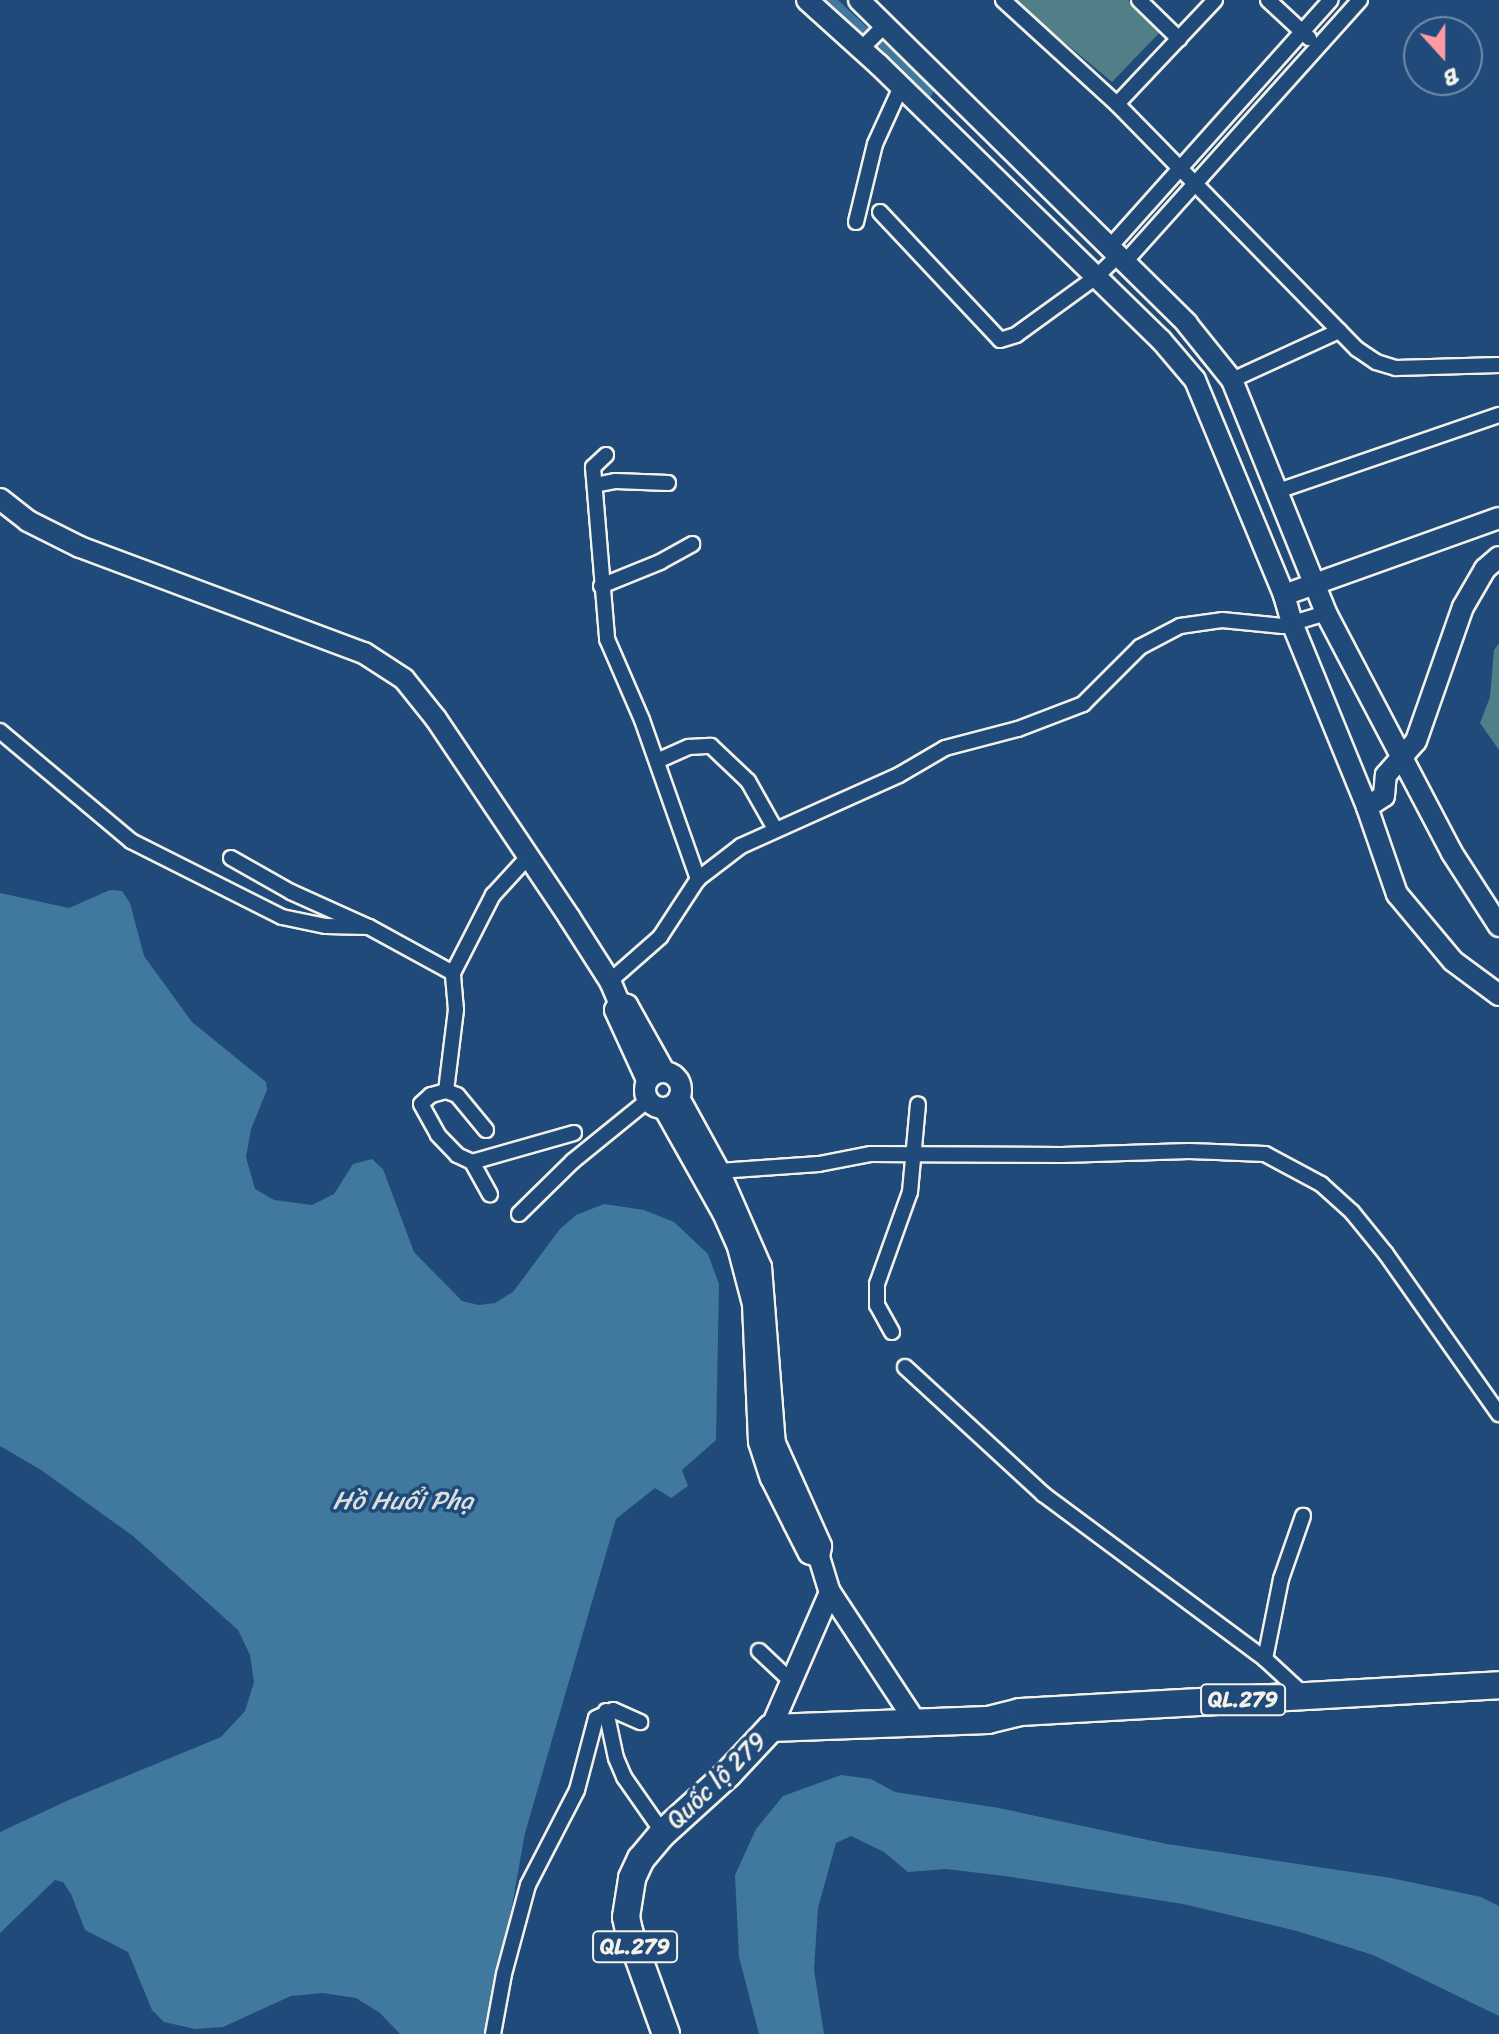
<!DOCTYPE html>
<meta charset="utf-8">
<style>
body{margin:0}
#map{position:relative;width:1499px;height:2034px;overflow:hidden;background:#1f4a7a;font-family:Sriracha,sans-serif}
div>[style]{position:absolute}
.green>*{inset:0;background:#517f88}
.water>*{inset:0;background:#41789e}
.canal>*{height:12px;margin:-6px;padding:0 6px;transform-origin:6px;border-radius:6px;background:#41789e}
.roads{filter:drop-shadow(2px 0 #f4f1e8) drop-shadow(-2px 0 #f4f1e8) drop-shadow(0 2px #f4f1e8) drop-shadow(0 -2px #f4f1e8)}
.street>*{height:14px;margin:-7px;padding:0 7px;transform-origin:7px;border-radius:7px;background:#1f4a7a}
.secondary>*{height:20px;margin:-10px;padding:0 10px;transform-origin:10px;border-radius:10px;background:#1f4a7a}
.secondary>.ring{margin:-10px;padding:0;box-sizing:content-box;background:none;border:20px solid #1f4a7a;border-radius:50%}
.highway>*{height:26px;margin:-13px;padding:0 13px;transform-origin:13px;border-radius:13px;background:#1f4a7a}
span{translate:-50% -50%;white-space:nowrap;text-align:center;line-height:1.15;-webkit-text-stroke:7px #1f4a7a;paint-order:stroke}
.shield-label span{padding:2px 6px;background:#1f4a7a;border:2px solid;border-radius:6px;-webkit-text-stroke-width:0}
.shield-label{font-size:22px;color:#f4f1e8;font-weight:700}
.street-label{font-size:24px;color:#f4f1e8}
.water-label{font-size:26px;color:#d9dfdd;font-style:italic}
.north{position:absolute;left:1403px;top:16px;width:80px;height:80px;box-sizing:border-box;background:#1f4a7a;border:2px solid #748da6;border-radius:50%;rotate:159deg;font-size:22px;font-weight:700;line-height:32px;text-align:center;color:#f4f1e8}
.north::after{content:'';display:block;margin:auto;width:28px;height:36px;background:#ff9aa2;clip-path:polygon(50% 0,100% 100%,50% 72%,0 100%)}
</style>
<div id="map">
<div class="green">
<div style="clip-path:polygon(1014px 0,1128px 0,1162px 30px,1112px 82px)"></div>
<div style="clip-path:polygon(1499px 643px,1499px 750px,1480px 723px,1490px 697px,1494px 650px)"></div>
</div>
<div class="water">
<div style="clip-path:polygon(110px 890px,122px 891px,130px 903px,144px 956px,192px 1022px,266px 1082px,267px 1090px,251px 1129px,246px 1157px,255px 1189px,274px 1200px,312px 1205px,334px 1194px,353px 1164px,372px 1159px,383px 1169px,414px 1252px,462px 1301px,479px 1305px,495px 1303px,513px 1292px,560px 1229px,576px 1215px,604px 1204px,644px 1210px,674px 1222px,708px 1254px,719px 1284px,716px 1440px,682px 1470px,688px 1486px,671px 1498px,655px 1488px,616px 1519px,525px 1833px,489px 2034px,400px 2034px,380px 2013px,356px 1998px,323px 1993px,291px 1996px,223px 2027px,195px 2029px,164px 2022px,152px 2010px,128px 1952px,85px 1930px,71px 1894px,63px 1882px,55px 1880px,0 1933px,0 1832px,71px 1799px,221px 1737px,245px 1711px,254px 1682px,250px 1655px,238px 1630px,133px 1536px,41px 1470px,0 1446px,0 893px,69px 908px)"></div>
<div style="clip-path:polygon(841px 1775px,871px 1779px,895px 1792px,999px 1808px,1167px 1844px,1391px 1878px,1481px 1897px,1499px 1906px,1499px 2016px,1373px 1955px,1297px 1931px,1183px 1904px,1005px 1876px,946px 1869px,908px 1872px,884px 1852px,851px 1836px,836px 1843px,818px 1908px,814px 1970px,824px 2034px,759px 2034px,739px 1957px,735px 1875px,756px 1829px,783px 1796px)"></div>
</div>
<div class="canal">
<div style="left:829px;top:0;width:134px;rotate:42.9deg"></div>
</div>
<div class="roads">
<div class="street">
<div style="left:1003px;top:0;width:154px;rotate:42.4deg"></div>
<div style="left:1117px;top:104px;width:343px;rotate:45.6deg"></div>
<div style="left:1357px;top:349px;width:23px;rotate:34deg"></div>
<div style="left:1376px;top:362px;width:21px;rotate:17deg"></div>
<div style="left:1396px;top:368px;width:103px;rotate:-1.7deg"></div>
<div style="left:1139px;top:0;width:56px;rotate:44.3deg"></div>
<div style="left:1268px;top:0;width:56px;rotate:42.8deg"></div>
<div style="left:862px;top:48px;width:33px;rotate:-45deg"></div>
<div style="left:1117px;top:104px;width:143px;rotate:-46.7deg"></div>
<div style="left:880px;top:212px;width:175px;rotate:46.8deg"></div>
<div style="left:1000px;top:340px;width:17px;rotate:-17deg"></div>
<div style="left:1016px;top:335px;width:99px;rotate:-35.9deg"></div>
<div style="left:1096px;top:277px;width:28px;rotate:-44deg"></div>
<div style="left:856px;top:222px;width:80px;rotate:-76.3deg"></div>
<div style="left:875px;top:144px;width:63px;rotate:-65.5deg"></div>
<div style="left:1108px;top:249px;width:334px;rotate:-48.2deg"></div>
<div style="left:1123px;top:264px;width:355px;rotate:-48.1deg"></div>
<div style="left:1232px;top:380px;width:118px;rotate:-24.6deg"></div>
<div style="left:606px;top:455px;width:18px;rotate:137deg"></div>
<div style="left:593px;top:467px;width:173px;rotate:85.3deg"></div>
<div style="left:607px;top:639px;width:88px;rotate:66.6deg"></div>
<div style="left:642px;top:720px;width:169px;rotate:70.6deg"></div>
<div style="left:595px;top:485px;width:21px;rotate:-11deg"></div>
<div style="left:616px;top:481px;width:52px;rotate:2.2deg"></div>
<div style="left:1278px;top:491px;width:234px;rotate:-19deg"></div>
<div style="left:601px;top:586px;width:64px;rotate:-22.1deg"></div>
<div style="left:660px;top:562px;width:37px;rotate:-29deg"></div>
<div style="left:0;top:731px;width:171px;rotate:40deg"></div>
<div style="left:131px;top:841px;width:169px;rotate:26.7deg"></div>
<div style="left:282px;top:917px;width:45px;rotate:11.6deg"></div>
<div style="left:326px;top:926px;width:43px;rotate:1.3deg"></div>
<div style="left:657px;top:761px;width:35px;rotate:-24deg"></div>
<div style="left:689px;top:747px;width:22px;rotate:-3deg"></div>
<div style="left:711px;top:746px;width:51px;rotate:43.4deg"></div>
<div style="left:748px;top:781px;width:55px;rotate:60.6deg"></div>
<div style="left:231px;top:858px;width:69px;rotate:29.5deg"></div>
<div style="left:291px;top:892px;width:85px;rotate:24.2deg"></div>
<div style="left:369px;top:927px;width:96px;rotate:28.7deg"></div>
<div style="left:610px;top:981px;width:67px;rotate:-41.3deg"></div>
<div style="left:660px;top:937px;width:69px;rotate:-56.8deg"></div>
<div style="left:698px;top:879px;width:54px;rotate:-37.5deg"></div>
<div style="left:741px;top:846px;width:173px;rotate:-24.2deg"></div>
<div style="left:899px;top:775px;width:53px;rotate:-30.4deg"></div>
<div style="left:945px;top:748px;width:75px;rotate:-14.6deg"></div>
<div style="left:1018px;top:729px;width:70px;rotate:-21deg"></div>
<div style="left:1083px;top:704px;width:81px;rotate:-45deg"></div>
<div style="left:1140px;top:647px;width:45px;rotate:-27.7deg"></div>
<div style="left:1180px;top:626px;width:42px;rotate:-8.1deg"></div>
<div style="left:1222px;top:620px;width:61px;rotate:5.6deg"></div>
<div style="left:1283px;top:626px;width:45px;rotate:-16.8deg"></div>
<div style="left:446px;top:1091px;width:82px;rotate:-83deg"></div>
<div style="left:456px;top:1010px;width:37px;rotate:-95deg"></div>
<div style="left:453px;top:973px;width:88px;rotate:-62.9deg"></div>
<div style="left:493px;top:895px;width:52px;rotate:-47.4deg"></div>
<div style="left:486px;top:1130px;width:45px;rotate:-129.6deg"></div>
<div style="left:457px;top:1095px;width:12px;rotate:-160deg"></div>
<div style="left:446px;top:1091px;width:16px;rotate:165deg"></div>
<div style="left:431px;top:1095px;width:13px;rotate:138deg"></div>
<div style="left:421px;top:1104px;width:35px;rotate:61deg"></div>
<div style="left:438px;top:1135px;width:28px;rotate:46deg"></div>
<div style="left:457px;top:1155px;width:17px;rotate:25deg"></div>
<div style="left:472px;top:1162px;width:106px;rotate:-15.9deg"></div>
<div style="left:472px;top:1162px;width:37px;rotate:61deg"></div>
<div style="left:719px;top:1171px;width:100px;rotate:-4deg"></div>
<div style="left:819px;top:1164px;width:53px;rotate:-10.9deg"></div>
<div style="left:871px;top:1154px;width:191px;rotate:0.3deg"></div>
<div style="left:1062px;top:1155px;width:127px;rotate:-1.8deg"></div>
<div style="left:1189px;top:1151px;width:76px;rotate:2.3deg"></div>
<div style="left:1265px;top:1154px;width:64px;rotate:28.2deg"></div>
<div style="left:1321px;top:1184px;width:42px;rotate:42.1deg"></div>
<div style="left:1352px;top:1212px;width:54px;rotate:51deg"></div>
<div style="left:1386px;top:1254px;width:196px;rotate:54.8deg"></div>
<div style="left:519px;top:1214px;width:76px;rotate:-44.5deg"></div>
<div style="left:573px;top:1161px;width:97px;rotate:-39.1deg"></div>
<div style="left:892px;top:1332px;width:31px;rotate:-119deg"></div>
<div style="left:877px;top:1305px;width:21px;rotate:-90deg"></div>
<div style="left:877px;top:1284px;width:98px;rotate:-70.3deg"></div>
<div style="left:910px;top:1192px;width:88px;rotate:-84.8deg"></div>
<div style="left:905px;top:1367px;width:188px;rotate:42.6deg"></div>
<div style="left:1043px;top:1494px;width:277px;rotate:36.6deg"></div>
<div style="left:1265px;top:1659px;width:53px;rotate:42.7deg"></div>
<div style="left:759px;top:1651px;width:44px;rotate:43.2deg"></div>
<div style="left:1265px;top:1659px;width:82px;rotate:-78.7deg"></div>
<div style="left:1281px;top:1579px;width:67px;rotate:-70.8deg"></div>
<div style="left:606px;top:1711px;width:48px;rotate:78deg"></div>
<div style="left:616px;top:1758px;width:21px;rotate:67deg"></div>
<div style="left:624px;top:1777px;width:68px;rotate:55.1deg"></div>
<div style="left:493px;top:2034px;width:61px;rotate:-79.6deg"></div>
<div style="left:504px;top:1974px;width:92px;rotate:-74.9deg"></div>
<div style="left:528px;top:1885px;width:107px;rotate:-62.7deg"></div>
<div style="left:577px;top:1790px;width:74px;rotate:-75.2deg"></div>
<div style="left:596px;top:1718px;width:19px;rotate:-25deg"></div>
<div style="left:613px;top:1710px;width:30px;rotate:24deg"></div>
</div>
<div class="secondary">
<div style="left:807px;top:0;width:97px;rotate:42.1deg"></div>
<div style="left:879px;top:65px;width:394px;rotate:44.3deg"></div>
<div style="left:1161px;top:340px;width:52px;rotate:49.6deg"></div>
<div style="left:1195px;top:380px;width:233px;rotate:67.5deg"></div>
<div style="left:1284px;top:595px;width:29px;rotate:74deg"></div>
<div style="left:1292px;top:623px;width:199px;rotate:67.8deg"></div>
<div style="left:1367px;top:807px;width:92px;rotate:71deg"></div>
<div style="left:1397px;top:894px;width:87px;rotate:50.1deg"></div>
<div style="left:1453px;top:961px;width:57px;rotate:36.5deg"></div>
<div style="left:859px;top:0;width:461px;rotate:44.6deg"></div>
<div style="left:1187px;top:324px;width:72px;rotate:51.2deg"></div>
<div style="left:1232px;top:380px;width:251px;rotate:68deg"></div>
<div style="left:1326px;top:613px;width:271px;rotate:62.3deg"></div>
<div style="left:1452px;top:853px;width:87px;rotate:57.2deg"></div>
<div style="left:0;top:499px;width:36px;rotate:38deg"></div>
<div style="left:28px;top:521px;width:58px;rotate:26.6deg"></div>
<div style="left:80px;top:547px;width:303px;rotate:20.5deg"></div>
<div style="left:364px;top:653px;width:48px;rotate:33deg"></div>
<div style="left:404px;top:679px;width:51px;rotate:51.3deg"></div>
<div style="left:436px;top:719px;width:239px;rotate:56.1deg"></div>
<div style="left:569px;top:917px;width:76px;rotate:57.4deg"></div>
<div style="left:610px;top:981px;width:23px;rotate:67deg"></div>
<div style="left:619px;top:1002px;width:9px;rotate:21deg"></div>
<div style="left:627px;top:1005px;width:76px;rotate:60.7deg"></div>
<div style="left:1284px;top:595px;width:228px;rotate:-19.7deg"></div>
<div style="left:1367px;top:807px;width:20px;rotate:-33deg"></div>
<div style="left:1384px;top:796px;width:21px;rotate:-85deg"></div>
<div style="left:1386px;top:775px;width:45px;rotate:-48.6deg"></div>
<div style="left:1416px;top:741px;width:142px;rotate:-70.7deg"></div>
<div style="left:1463px;top:607px;width:44px;rotate:-59.9deg"></div>
<div style="left:1485px;top:569px;width:18px;rotate:-41deg"></div>
<div style="left:619px;top:1002px;width:9px;rotate:117deg"></div>
<div style="left:615px;top:1010px;width:77px;rotate:65.4deg"></div>
<div class="ring" style="left:645px;top:1072px;width:16px;height:16px"></div>
<div style="left:679px;top:1098px;width:83px;rotate:61.3deg"></div>
<div style="left:719px;top:1171px;width:105px;rotate:66.4deg"></div>
<div style="left:761px;top:1267px;width:177px;rotate:85.5deg"></div>
<div style="left:775px;top:1443px;width:113px;rotate:65.9deg"></div>
<div style="left:821px;top:1546px;width:11px;rotate:100deg"></div>
<div style="left:819px;top:1557px;width:37px;rotate:73deg"></div>
<div style="left:830px;top:1592px;width:158px;rotate:56.6deg"></div>
<div style="left:664px;top:1108px;width:120px;rotate:60.7deg"></div>
<div style="left:723px;top:1213px;width:37px;rotate:66deg"></div>
<div style="left:738px;top:1247px;width:59px;rotate:75.3deg"></div>
<div style="left:753px;top:1304px;width:138px;rotate:87.5deg"></div>
<div style="left:759px;top:1442px;width:38px;rotate:72deg"></div>
<div style="left:771px;top:1478px;width:51px;rotate:63.4deg"></div>
<div style="left:794px;top:1524px;width:33px;rotate:63deg"></div>
<div style="left:809px;top:1553px;width:11px;rotate:22deg"></div>
<div style="left:771px;top:1728px;width:148px;rotate:-66.5deg"></div>
</div>
<div class="highway">
<div style="left:666px;top:2034px;width:109px;rotate:-109.8deg"></div>
<div style="left:629px;top:1931px;width:14px;rotate:-102deg"></div>
<div style="left:626px;top:1917px;width:39px;rotate:-81deg"></div>
<div style="left:632px;top:1878px;width:21px;rotate:-65deg"></div>
<div style="left:641px;top:1859px;width:34px;rotate:-50deg"></div>
<div style="left:663px;top:1833px;width:88px;rotate:-42.2deg"></div>
<div style="left:728px;top:1774px;width:63px;rotate:-46.9deg"></div>
<div style="left:771px;top:1728px;width:217px;rotate:-2.1deg"></div>
<div style="left:988px;top:1720px;width:33px;rotate:-14deg"></div>
<div style="left:1020px;top:1712px;width:480px;rotate:-3.2deg"></div>
</div>
</div>
<div class="shield-label">
<span style="left:1243px;top:1700px">QL.279</span>
<span style="left:635px;top:1947px">QL.279</span>
</div>
<div class="street-label">
<span style="left:717px;top:1781px;rotate:-44deg">Quốc lộ 279</span>
</div>
<div class="water-label">
<span style="left:403px;top:1501px">Hồ Huổi Phạ</span>
</div>
<div class="north">B</div>
</div>
